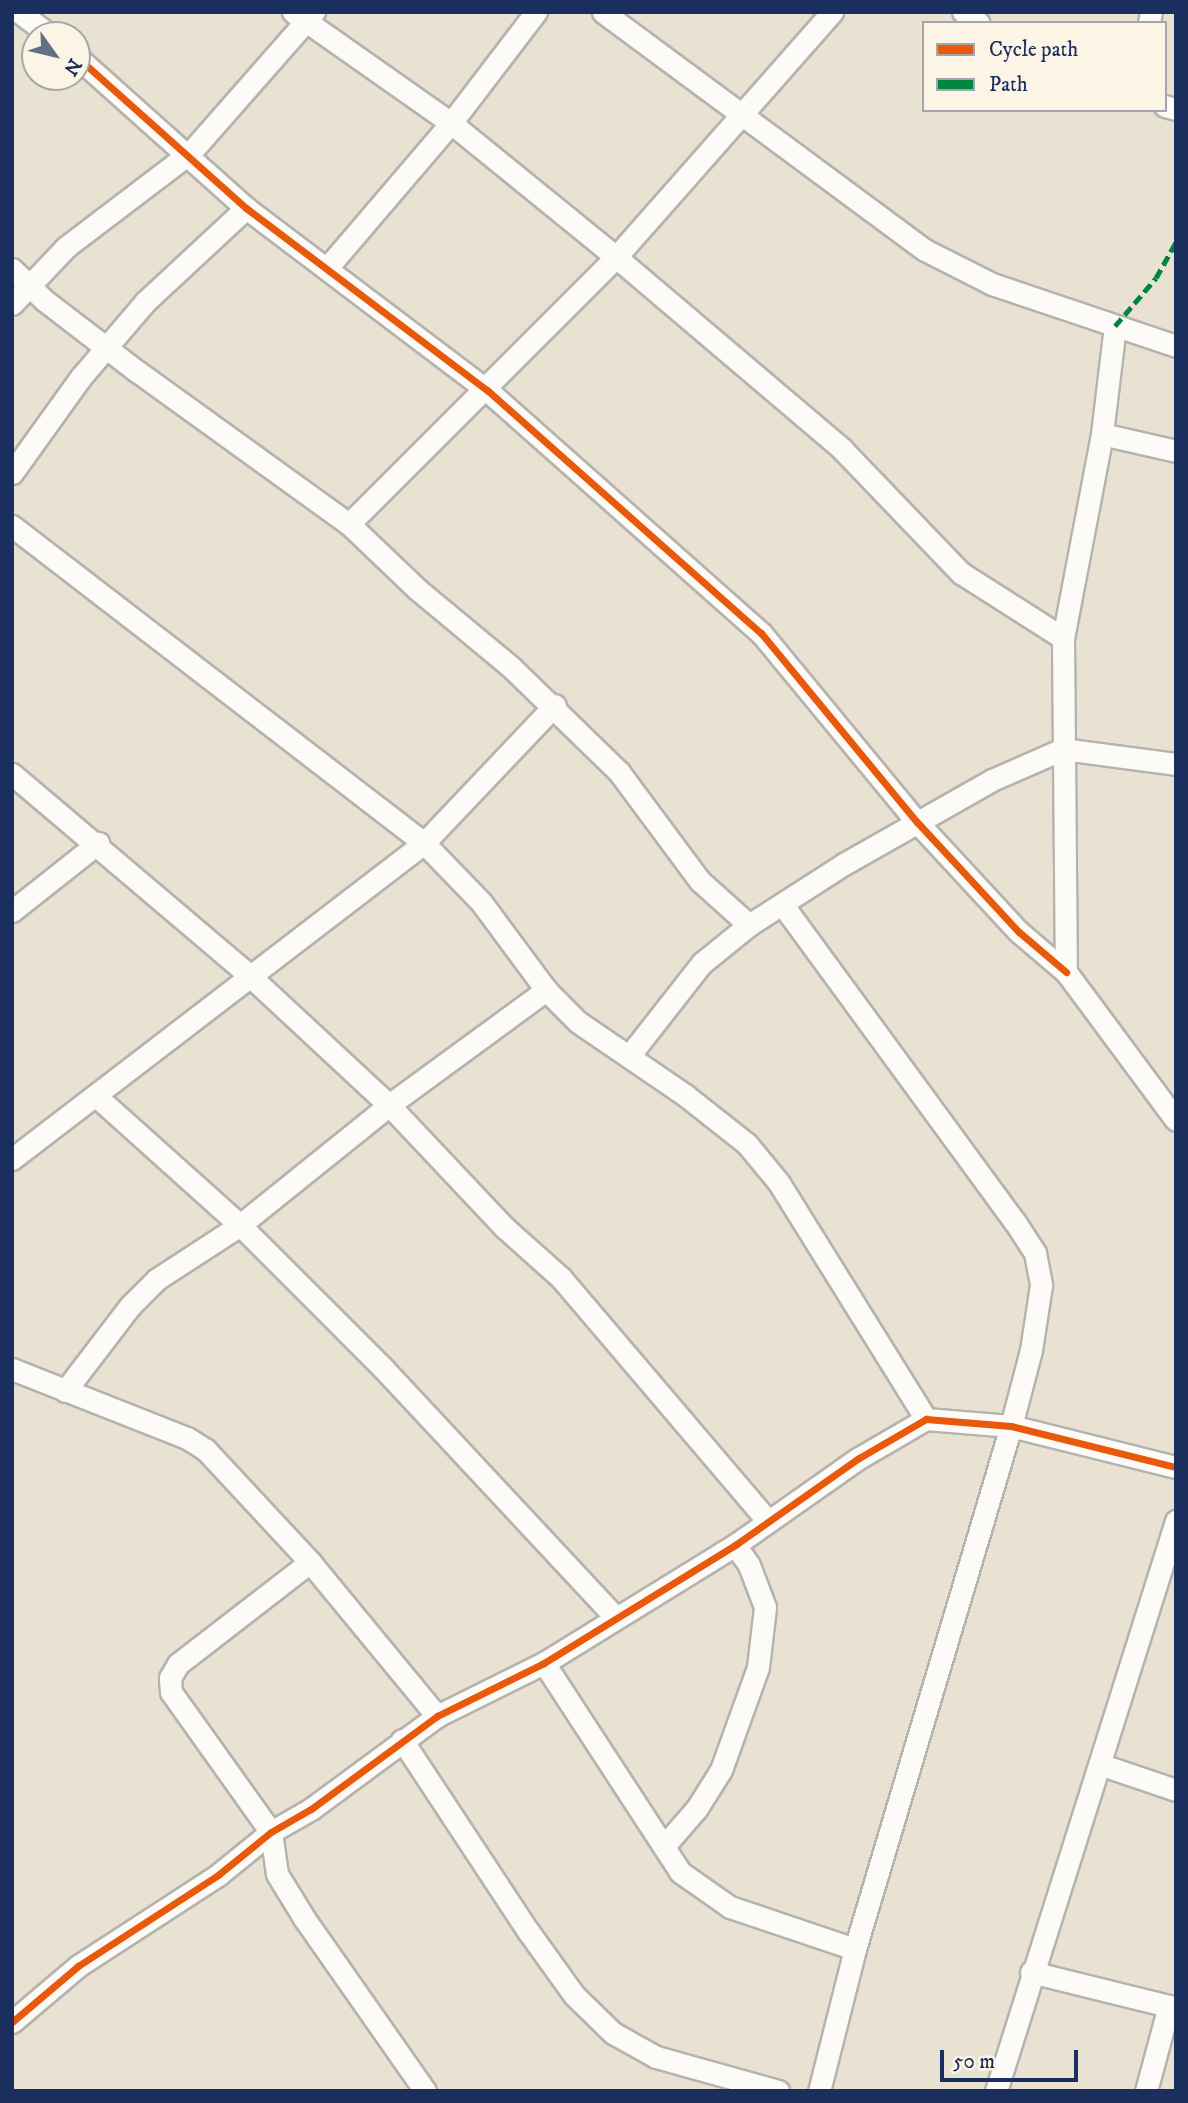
<!DOCTYPE html>
<style>
body{margin:0}
#map{position:relative;width:1188px;height:2103px;overflow:hidden;background:#e9e2d3;font-family:"IM FELL DW Pica",serif}
div>[style]{position:absolute}
.roads{filter:drop-shadow(2px 0 #b5b3ae) drop-shadow(-2px 0 #b5b3ae) drop-shadow(0 2px #b5b3ae) drop-shadow(0 -2px #b5b3ae)}
.street>*{height:21px;margin:-10.5px;padding:0 10.5px;transform-origin:10.5px;border-radius:10.5px;background:#fcfbf8}
.quiet>*{height:5px;margin-top:-2.5px;transform-origin:0;background:repeating-linear-gradient(90deg,#00873e 0 10px,transparent 0 15px)}
.cycleway>*{height:7px;margin:-3.5px;padding:0 3.5px;transform-origin:3.5px;border-radius:3.5px;background:#e8590c}
span{translate:-50% -50%;white-space:nowrap;text-align:center;line-height:1.15;-webkit-text-stroke:5px #fcf5e5;paint-order:stroke}
.frame{position:absolute;inset:0;border:14px solid #1b2f5e;pointer-events:none}
.legend{position:absolute;left:922px;top:21px;width:245px;height:91px;box-sizing:border-box;background:#fcf5e5;border:2px solid #a2a6af;margin:0;padding:9px 12px;list-style:none;font-size:21px;color:#1b2f5e}
.legend li{display:flex;align-items:center;gap:14px;height:35px}
.legend b{width:35px;border:2px solid #a2a6af}
.north{position:absolute;left:21px;top:21px;width:70px;height:70px;box-sizing:border-box;background:#fcf5e5;border:2px solid #a2a6af;border-radius:50%;rotate:124deg;font-size:19px;font-weight:700;line-height:28px;text-align:center;color:#1b2f5e}
.north::after{content:'';display:block;margin:auto;width:24px;height:32px;background:#636e87;clip-path:polygon(50% 0,100% 100%,50% 72%,0 100%)}
.scale{position:absolute;left:940px;top:2050px;width:138px;height:32px;box-sizing:border-box;border:4px solid #1b2f5e;border-top:0;padding-left:9px;font-size:21px;line-height:24px;white-space:nowrap;color:#1b2f5e;-webkit-text-stroke:5px #fcf5e5;paint-order:stroke}
</style>
<div id="map">
<div class="roads">
<div class="street">
<div style="left:19px;top:12px;width:38px;rotate:37deg"></div>
<div style="left:293px;top:12px;width:193px;rotate:35.1deg"></div>
<div style="left:451px;top:123px;width:213px;rotate:39.1deg"></div>
<div style="left:616px;top:257px;width:297px;rotate:40.3deg"></div>
<div style="left:842px;top:449px;width:172px;rotate:46.2deg"></div>
<div style="left:961px;top:573px;width:121px;rotate:32.5deg"></div>
<div style="left:603px;top:12px;width:400px;rotate:36.5deg"></div>
<div style="left:925px;top:250px;width:75px;rotate:26.9deg"></div>
<div style="left:992px;top:284px;width:194px;rotate:18.6deg"></div>
<div style="left:963px;top:12px;width:19px;rotate:35deg"></div>
<div style="left:1149px;top:23px;width:11px;rotate:-80deg"></div>
<div style="left:77px;top:57px;width:227px;rotate:41.8deg"></div>
<div style="left:246px;top:208px;width:302px;rotate:37.1deg"></div>
<div style="left:487px;top:390px;width:366px;rotate:41.6deg"></div>
<div style="left:761px;top:633px;width:245px;rotate:50.5deg"></div>
<div style="left:917px;top:822px;width:150px;rotate:47.2deg"></div>
<div style="left:1019px;top:932px;width:62px;rotate:40.4deg"></div>
<div style="left:1165px;top:106px;width:11px;rotate:15deg"></div>
<div style="left:327px;top:268px;width:191px;rotate:-49.5deg"></div>
<div style="left:451px;top:123px;width:140px;rotate:-52.6deg"></div>
<div style="left:12px;top:269px;width:45px;rotate:44.1deg"></div>
<div style="left:44px;top:300px;width:118px;rotate:37.5deg"></div>
<div style="left:138px;top:372px;width:260px;rotate:35.8deg"></div>
<div style="left:349px;top:524px;width:94px;rotate:43.7deg"></div>
<div style="left:417px;top:589px;width:122px;rotate:39.7deg"></div>
<div style="left:511px;top:667px;width:151px;rotate:44.2deg"></div>
<div style="left:619px;top:772px;width:136px;rotate:53.4deg"></div>
<div style="left:700px;top:881px;width:66px;rotate:41.9deg"></div>
<div style="left:12px;top:304px;width:79px;rotate:-46.5deg"></div>
<div style="left:66px;top:247px;width:156px;rotate:-37.2deg"></div>
<div style="left:190px;top:153px;width:188px;rotate:-48.7deg"></div>
<div style="left:1115px;top:326px;width:109px;rotate:96.9deg"></div>
<div style="left:1102px;top:434px;width:208px;rotate:100.8deg"></div>
<div style="left:1063px;top:638px;width:334px;rotate:89.5deg"></div>
<div style="left:1066px;top:972px;width:184px;rotate:53.4deg"></div>
<div style="left:1102px;top:434px;width:76px;rotate:12.9deg"></div>
<div style="left:12px;top:473px;width:118px;rotate:-54.3deg"></div>
<div style="left:81px;top:377px;width:99px;rotate:-49.5deg"></div>
<div style="left:145px;top:302px;width:138px;rotate:-42.9deg"></div>
<div style="left:349px;top:524px;width:378px;rotate:-45deg"></div>
<div style="left:616px;top:257px;width:327px;rotate:-48.6deg"></div>
<div style="left:12px;top:526px;width:520px;rotate:37.58deg"></div>
<div style="left:424px;top:843px;width:82px;rotate:46deg"></div>
<div style="left:481px;top:902px;width:109px;rotate:53.5deg"></div>
<div style="left:546px;top:990px;width:45px;rotate:45deg"></div>
<div style="left:578px;top:1022px;width:130px;rotate:34.3deg"></div>
<div style="left:685px;top:1095px;width:79px;rotate:38.3deg"></div>
<div style="left:747px;top:1144px;width:50px;rotate:50.6deg"></div>
<div style="left:779px;top:1183px;width:278px;rotate:58.1deg"></div>
<div style="left:12px;top:774px;width:312px;rotate:40.3deg"></div>
<div style="left:250px;top:976px;width:190px;rotate:42.9deg"></div>
<div style="left:389px;top:1105px;width:168px;rotate:46.7deg"></div>
<div style="left:504px;top:1227px;width:76px;rotate:41.8deg"></div>
<div style="left:561px;top:1278px;width:318px;rotate:49.6deg"></div>
<div style="left:782px;top:904px;width:394px;rotate:53.8deg"></div>
<div style="left:1015px;top:1222px;width:37px;rotate:57deg"></div>
<div style="left:1035px;top:1253px;width:33px;rotate:79deg"></div>
<div style="left:1041px;top:1285px;width:66px;rotate:98.7deg"></div>
<div style="left:1031px;top:1350px;width:79px;rotate:104.7deg"></div>
<div style="left:1011px;top:1426px;width:546px;rotate:106.61deg"></div>
<div style="left:855px;top:1949px;width:146px;rotate:104.2deg"></div>
<div style="left:12px;top:911px;width:110px;rotate:-38.3deg"></div>
<div style="left:629px;top:1056px;width:118px;rotate:-51.9deg"></div>
<div style="left:702px;top:963px;width:60px;rotate:-39deg"></div>
<div style="left:749px;top:925px;width:113px;rotate:-32.7deg"></div>
<div style="left:844px;top:864px;width:170px;rotate:-29.6deg"></div>
<div style="left:992px;top:780px;width:77px;rotate:-23.6deg"></div>
<div style="left:1063px;top:749px;width:114px;rotate:7.6deg"></div>
<div style="left:96px;top:1096px;width:193px;rotate:41.9deg"></div>
<div style="left:240px;top:1225px;width:202px;rotate:45deg"></div>
<div style="left:383px;top:1368px;width:339px;rotate:47deg"></div>
<div style="left:12px;top:1159px;width:519px;rotate:-37.49deg"></div>
<div style="left:424px;top:843px;width:190px;rotate:-46.5deg"></div>
<div style="left:12px;top:1369px;width:188px;rotate:21.5deg"></div>
<div style="left:187px;top:1438px;width:22px;rotate:32deg"></div>
<div style="left:206px;top:1450px;width:153px;rotate:47.1deg"></div>
<div style="left:310px;top:1562px;width:200px;rotate:50.5deg"></div>
<div style="left:65px;top:1391px;width:107px;rotate:-52.6deg"></div>
<div style="left:130px;top:1306px;width:38px;rotate:-45deg"></div>
<div style="left:157px;top:1279px;width:99px;rotate:-33deg"></div>
<div style="left:240px;top:1225px;width:191px;rotate:-38.8deg"></div>
<div style="left:389px;top:1105px;width:195px;rotate:-36.2deg"></div>
<div style="left:310px;top:1562px;width:167px;rotate:142.3deg"></div>
<div style="left:178px;top:1664px;width:16px;rotate:120deg"></div>
<div style="left:170px;top:1678px;width:14px;rotate:86deg"></div>
<div style="left:171px;top:1692px;width:172px;rotate:54.5deg"></div>
<div style="left:271px;top:1832px;width:42px;rotate:81.9deg"></div>
<div style="left:277px;top:1874px;width:52px;rotate:58.5deg"></div>
<div style="left:304px;top:1918px;width:211px;rotate:55deg"></div>
<div style="left:544px;top:1663px;width:249px;rotate:56.9deg"></div>
<div style="left:680px;top:1872px;width:61px;rotate:35deg"></div>
<div style="left:730px;top:1907px;width:132px;rotate:18.6deg"></div>
<div style="left:402px;top:1740px;width:229px;rotate:56.6deg"></div>
<div style="left:528px;top:1931px;width:79px;rotate:54.3deg"></div>
<div style="left:574px;top:1995px;width:54px;rotate:44.3deg"></div>
<div style="left:613px;top:2033px;width:49px;rotate:29.2deg"></div>
<div style="left:656px;top:2057px;width:127px;rotate:15.6deg"></div>
<div style="left:1102px;top:1765px;width:78px;rotate:18.7deg"></div>
<div style="left:664px;top:1846px;width:50px;rotate:-49deg"></div>
<div style="left:697px;top:1808px;width:45px;rotate:-57.7deg"></div>
<div style="left:721px;top:1770px;width:109px;rotate:-70.2deg"></div>
<div style="left:758px;top:1667px;width:60px;rotate:-83.3deg"></div>
<div style="left:765px;top:1607px;width:45px;rotate:-110.9deg"></div>
<div style="left:749px;top:1565px;width:24px;rotate:-125deg"></div>
<div style="left:1031px;top:1972px;width:149px;rotate:13.9deg"></div>
<div style="left:12px;top:2022px;width:87px;rotate:-40.3deg"></div>
<div style="left:78px;top:1966px;width:167px;rotate:-33deg"></div>
<div style="left:218px;top:1875px;width:68px;rotate:-39.1deg"></div>
<div style="left:271px;top:1832px;width:46px;rotate:-29.9deg"></div>
<div style="left:311px;top:1809px;width:157px;rotate:-36.4deg"></div>
<div style="left:437px;top:1716px;width:119px;rotate:-26.4deg"></div>
<div style="left:544px;top:1663px;width:225px;rotate:-31.7deg"></div>
<div style="left:735px;top:1545px;width:151px;rotate:-35.1deg"></div>
<div style="left:859px;top:1458px;width:78px;rotate:-30.2deg"></div>
<div style="left:926px;top:1419px;width:85px;rotate:4.7deg"></div>
<div style="left:1011px;top:1426px;width:170px;rotate:14deg"></div>
<div style="left:996px;top:2091px;width:598px;rotate:-72.47deg"></div>
<div style="left:1146px;top:2091px;width:88px;rotate:-74.9deg"></div>
</div>
</div>
<div class="quiet">
<div style="left:1115px;top:326px;width:63px;rotate:-49.5deg"></div>
<div style="left:1156px;top:278px;width:41px;rotate:-60.9deg"></div>
</div>
<div class="cycleway">
<div style="left:77px;top:57px;width:227px;rotate:41.8deg"></div>
<div style="left:246px;top:208px;width:302px;rotate:37.1deg"></div>
<div style="left:487px;top:390px;width:366px;rotate:41.6deg"></div>
<div style="left:761px;top:633px;width:245px;rotate:50.5deg"></div>
<div style="left:917px;top:822px;width:150px;rotate:47.2deg"></div>
<div style="left:1019px;top:932px;width:62px;rotate:40.4deg"></div>
<div style="left:12px;top:2022px;width:87px;rotate:-40.3deg"></div>
<div style="left:78px;top:1966px;width:167px;rotate:-33deg"></div>
<div style="left:218px;top:1875px;width:68px;rotate:-39.1deg"></div>
<div style="left:271px;top:1832px;width:46px;rotate:-29.9deg"></div>
<div style="left:311px;top:1809px;width:157px;rotate:-36.4deg"></div>
<div style="left:437px;top:1716px;width:119px;rotate:-26.4deg"></div>
<div style="left:544px;top:1663px;width:225px;rotate:-31.7deg"></div>
<div style="left:735px;top:1545px;width:151px;rotate:-35.1deg"></div>
<div style="left:859px;top:1458px;width:78px;rotate:-30.2deg"></div>
<div style="left:926px;top:1419px;width:85px;rotate:4.7deg"></div>
<div style="left:1011px;top:1426px;width:170px;rotate:14deg"></div>
</div>
<div class="frame"></div>
<ul class="legend">
<li><b style="height:9px;background:#e8590c"></b>Cycle path</li>
<li><b style="height:9px;background:#00873e"></b>Path</li>
</ul>
<div class="north">N</div>
<div class="scale">50 m</div>
</div>
